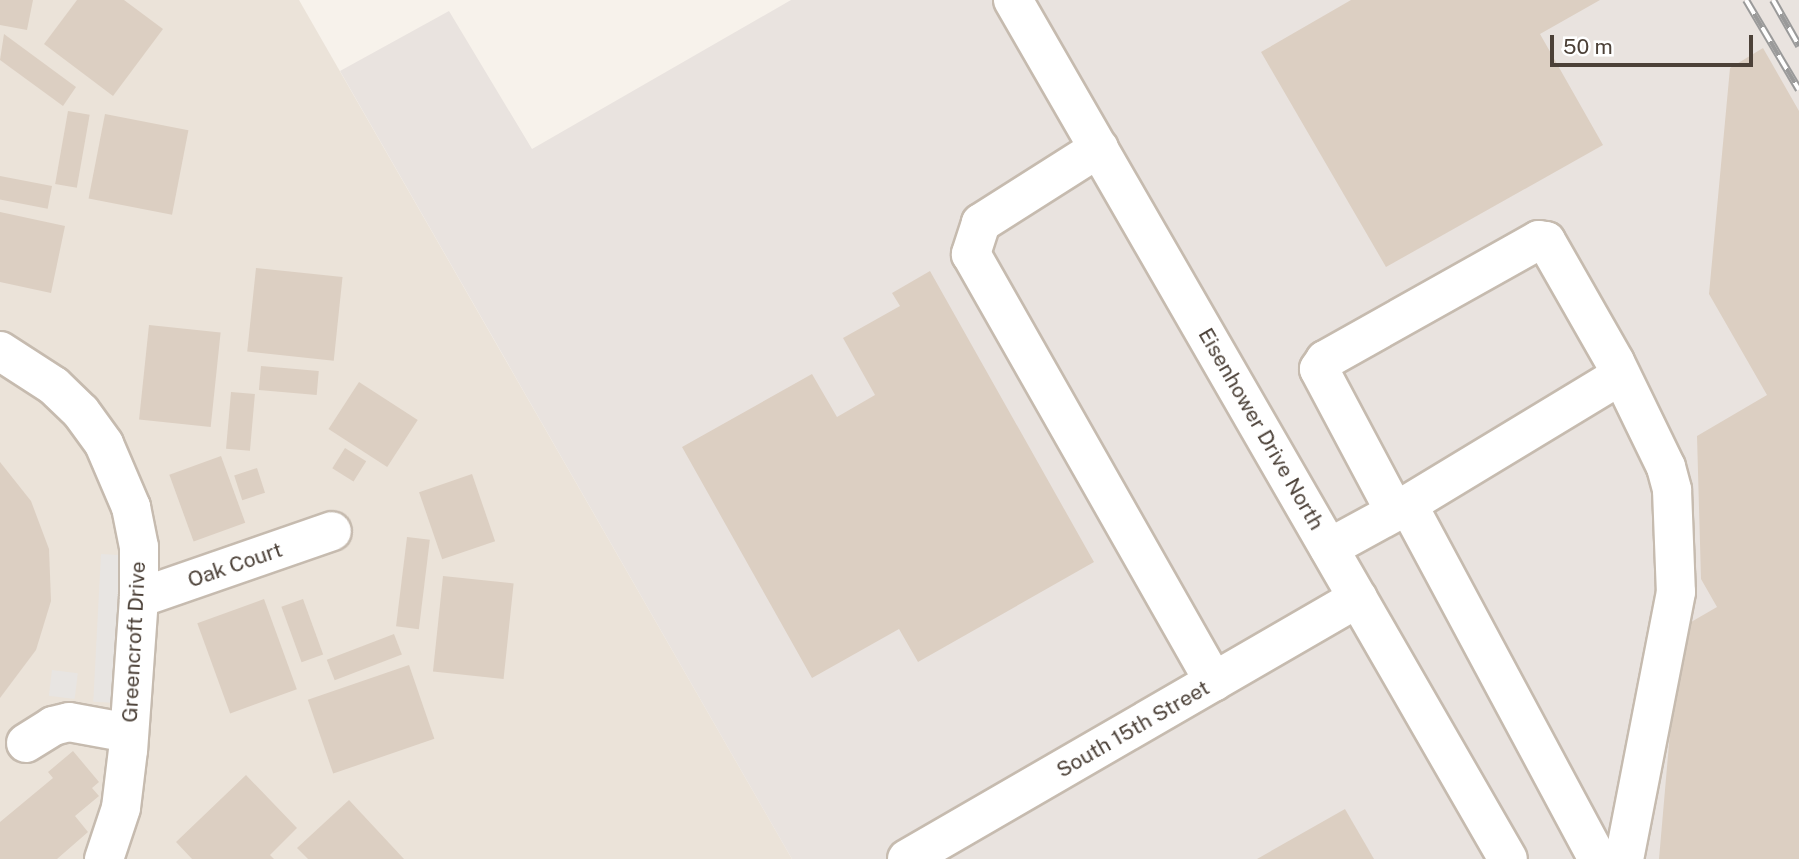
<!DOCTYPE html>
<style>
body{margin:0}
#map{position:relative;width:1799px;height:859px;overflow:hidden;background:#f7f2eb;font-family:"Public Sans",sans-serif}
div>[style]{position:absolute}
.residential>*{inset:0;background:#ebe3d9}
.industrial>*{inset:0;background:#e9e3df}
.parking>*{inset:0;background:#e8e5e2;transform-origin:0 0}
.building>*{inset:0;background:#dccfc2;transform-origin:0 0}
.roads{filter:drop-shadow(2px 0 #c6bbaf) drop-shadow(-2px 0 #c6bbaf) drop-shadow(0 2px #c6bbaf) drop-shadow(0 -2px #c6bbaf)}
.minor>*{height:38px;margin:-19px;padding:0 19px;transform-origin:19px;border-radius:19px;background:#fff}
.rail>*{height:8px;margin-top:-4px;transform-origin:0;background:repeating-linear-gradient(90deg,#fff 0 16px,#9a9a9a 0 32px);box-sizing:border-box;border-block:2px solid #9a9a9a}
span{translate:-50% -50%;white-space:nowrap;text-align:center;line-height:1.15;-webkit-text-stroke:7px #fff;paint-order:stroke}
.street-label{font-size:21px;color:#4c4138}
.scale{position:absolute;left:1550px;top:35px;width:203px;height:32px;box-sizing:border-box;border:4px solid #4c4138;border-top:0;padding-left:9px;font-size:21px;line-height:24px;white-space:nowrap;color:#4c4138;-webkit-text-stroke:5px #fff;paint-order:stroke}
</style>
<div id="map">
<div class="residential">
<div style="clip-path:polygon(0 0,299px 0,792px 859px,0 859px)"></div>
</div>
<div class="industrial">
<div style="clip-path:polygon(791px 0,1799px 0,1799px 859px,792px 859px,340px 71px,449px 11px,532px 149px)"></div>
</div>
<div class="parking">
<div style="left:101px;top:554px;width:22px;height:148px;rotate:3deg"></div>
<div style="left:52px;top:670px;width:26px;height:26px;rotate:7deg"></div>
</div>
<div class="building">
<div style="clip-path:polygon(0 0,33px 0,27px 30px,0 25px)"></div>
<div style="clip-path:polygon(77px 0,124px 0,163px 29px,113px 96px,44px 44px)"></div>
<div style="clip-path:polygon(1351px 0,1600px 0,1540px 34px,1603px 145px,1386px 267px,1261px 52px)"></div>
<div style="clip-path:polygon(4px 34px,76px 87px,63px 106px,0 60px)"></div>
<div style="clip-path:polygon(1763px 48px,1799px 111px,1799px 859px,1659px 859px,1679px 629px,1717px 607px,1701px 579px,1697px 436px,1767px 395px,1709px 294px,1730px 68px)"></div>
<div style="left:68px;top:111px;width:22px;height:74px;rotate:10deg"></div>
<div style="left:105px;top:114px;width:85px;height:86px;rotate:11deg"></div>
<div style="left:0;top:176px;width:53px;height:23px;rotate:11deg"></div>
<div style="clip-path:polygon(0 212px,65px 226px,51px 293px,0 282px)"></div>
<div style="left:256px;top:268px;width:87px;height:84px;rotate:6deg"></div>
<div style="clip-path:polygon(930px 271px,1094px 562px,918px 662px,899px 629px,812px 678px,682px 447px,812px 374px,837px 417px,875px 395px,843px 338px,900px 306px,892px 293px)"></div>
<div style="left:149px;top:325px;width:72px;height:95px;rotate:6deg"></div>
<div style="left:261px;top:366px;width:58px;height:24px;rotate:5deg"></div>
<div style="left:359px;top:382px;width:70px;height:56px;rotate:33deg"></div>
<div style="left:231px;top:392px;width:24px;height:57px;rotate:5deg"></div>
<div style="left:345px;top:448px;width:25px;height:24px;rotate:32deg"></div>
<div style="left:221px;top:456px;width:71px;height:55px;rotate:70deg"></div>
<div style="clip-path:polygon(0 462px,31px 501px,49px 549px,51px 601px,36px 650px,0 698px)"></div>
<div style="left:257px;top:468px;width:26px;height:24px;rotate:72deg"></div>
<div style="left:472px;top:474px;width:71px;height:56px;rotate:71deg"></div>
<div style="left:407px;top:537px;width:23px;height:90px;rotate:7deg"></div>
<div style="left:443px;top:576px;width:71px;height:96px;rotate:6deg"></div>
<div style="left:264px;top:599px;width:96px;height:71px;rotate:70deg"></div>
<div style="left:303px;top:599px;width:59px;height:23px;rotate:70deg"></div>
<div style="left:394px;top:634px;width:22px;height:72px;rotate:69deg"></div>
<div style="left:409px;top:665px;width:78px;height:107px;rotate:71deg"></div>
<div style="clip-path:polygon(73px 751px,99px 782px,92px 788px,99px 796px,75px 816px,88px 832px,57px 859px,0 859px,0 822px,53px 778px,48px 772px)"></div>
<div style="clip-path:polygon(246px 775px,297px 828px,270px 855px,274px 859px,192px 859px,176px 842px)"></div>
<div style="clip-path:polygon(349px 800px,404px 859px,308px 859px,297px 848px)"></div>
<div style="clip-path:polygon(1345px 809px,1374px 859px,1257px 859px)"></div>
</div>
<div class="roads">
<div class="minor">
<div style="left:1013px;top:0;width:991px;rotate:60.05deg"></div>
<div style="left:1099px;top:148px;width:140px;rotate:147.6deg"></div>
<div style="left:981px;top:223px;width:33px;rotate:108deg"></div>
<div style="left:971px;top:254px;width:492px;rotate:60.4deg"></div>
<div style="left:0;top:351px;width:64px;rotate:32.9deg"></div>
<div style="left:54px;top:386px;width:37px;rotate:44deg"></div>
<div style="left:81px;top:412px;width:39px;rotate:54deg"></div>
<div style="left:104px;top:444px;width:69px;rotate:66.8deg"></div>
<div style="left:131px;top:507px;width:41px;rotate:78.7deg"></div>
<div style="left:139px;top:547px;width:51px;rotate:90deg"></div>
<div style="left:139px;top:598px;width:152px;rotate:94.1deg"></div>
<div style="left:128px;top:750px;width:58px;rotate:96.9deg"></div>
<div style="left:121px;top:808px;width:54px;rotate:108.4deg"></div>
<div style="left:1408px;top:505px;width:402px;rotate:61.8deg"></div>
<div style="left:1395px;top:512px;width:264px;rotate:-31.2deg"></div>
<div style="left:1329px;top:548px;width:75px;rotate:-28.6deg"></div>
<div style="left:1395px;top:512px;width:162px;rotate:-118deg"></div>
<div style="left:1319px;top:369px;width:11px;rotate:-56deg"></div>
<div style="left:1325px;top:360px;width:245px;rotate:-29.3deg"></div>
<div style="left:1539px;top:240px;width:7px;rotate:8deg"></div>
<div style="left:1546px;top:241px;width:139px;rotate:60.3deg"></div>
<div style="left:1615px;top:362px;width:117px;rotate:64.1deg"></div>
<div style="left:1666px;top:467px;width:24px;rotate:75deg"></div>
<div style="left:1672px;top:490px;width:102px;rotate:87.8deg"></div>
<div style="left:1676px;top:592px;width:272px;rotate:101deg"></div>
<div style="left:139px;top:598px;width:204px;rotate:-19.1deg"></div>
<div style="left:26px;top:743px;width:32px;rotate:-32deg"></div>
<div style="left:53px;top:726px;width:16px;rotate:-14deg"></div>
<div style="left:69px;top:722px;width:61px;rotate:10.4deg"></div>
<div style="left:907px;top:859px;width:521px;rotate:-30.06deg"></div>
</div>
</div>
<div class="rail">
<div style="left:1746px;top:0;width:104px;rotate:59.5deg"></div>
<div style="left:1773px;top:0;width:53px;rotate:60.5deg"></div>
</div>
<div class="street-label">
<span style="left:1261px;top:429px;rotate:60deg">Eisenhower Drive North</span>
<span style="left:235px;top:565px;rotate:-19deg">Oak Court</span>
<span style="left:134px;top:642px;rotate:-87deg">Greencroft Drive</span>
<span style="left:1133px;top:729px;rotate:-30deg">South 15th Street</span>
</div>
<div class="scale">50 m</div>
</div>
